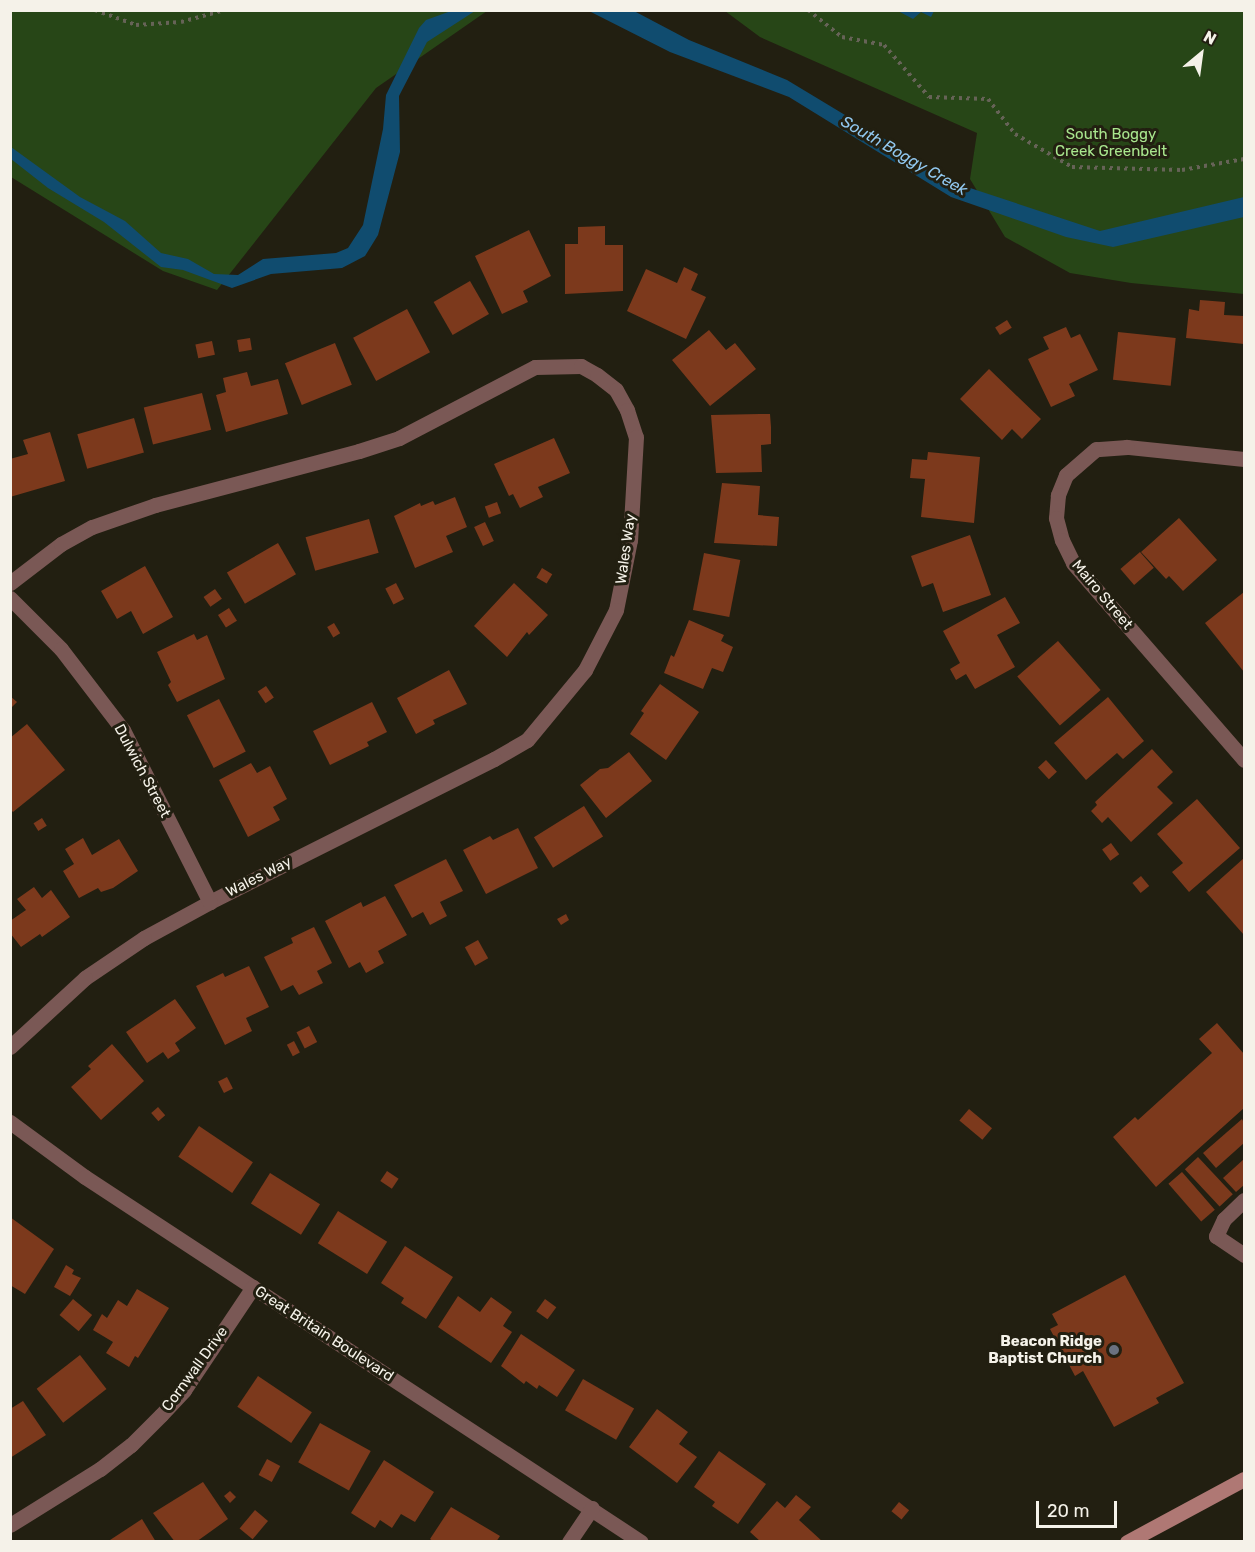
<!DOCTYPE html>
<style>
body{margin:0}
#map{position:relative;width:1255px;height:1552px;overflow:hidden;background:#221f11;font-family:Rubik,sans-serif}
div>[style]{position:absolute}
.green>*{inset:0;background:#274617}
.water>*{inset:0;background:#104c6f}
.building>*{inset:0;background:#7c391c;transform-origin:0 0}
.path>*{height:4px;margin-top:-2px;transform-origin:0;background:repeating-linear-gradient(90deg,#666357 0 3px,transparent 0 7.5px)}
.service>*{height:15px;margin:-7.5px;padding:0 7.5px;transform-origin:7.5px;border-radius:7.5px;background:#7a5855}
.minor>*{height:15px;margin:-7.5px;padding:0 7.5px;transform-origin:7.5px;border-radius:7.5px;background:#7a5855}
.secondary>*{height:15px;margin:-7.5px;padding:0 7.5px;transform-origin:7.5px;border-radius:7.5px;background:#af7874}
.dots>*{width:16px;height:16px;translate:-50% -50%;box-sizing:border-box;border:3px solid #221f11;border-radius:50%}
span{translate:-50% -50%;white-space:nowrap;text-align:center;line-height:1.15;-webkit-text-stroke:6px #221f11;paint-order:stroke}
.park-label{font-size:15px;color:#a9e78e}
.street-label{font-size:15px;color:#f5f2e9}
.poi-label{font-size:15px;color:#f5f2e9;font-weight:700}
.right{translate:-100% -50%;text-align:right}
.water-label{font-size:16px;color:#92c9f1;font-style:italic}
.frame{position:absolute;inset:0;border:12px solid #f5f2e9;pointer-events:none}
.north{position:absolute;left:1171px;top:24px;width:60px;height:60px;-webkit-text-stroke:4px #221f11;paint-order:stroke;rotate:29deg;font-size:16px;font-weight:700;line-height:24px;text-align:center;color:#f5f2e9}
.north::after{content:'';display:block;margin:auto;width:21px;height:27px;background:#f5f2e9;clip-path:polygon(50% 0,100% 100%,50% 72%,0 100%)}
.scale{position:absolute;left:1036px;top:1501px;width:81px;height:27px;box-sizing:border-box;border:3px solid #f5f2e9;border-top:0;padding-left:8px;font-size:18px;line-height:21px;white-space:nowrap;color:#f5f2e9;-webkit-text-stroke:4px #221f11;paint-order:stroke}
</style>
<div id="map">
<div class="green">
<div style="clip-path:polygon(10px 11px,487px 11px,376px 88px,217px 290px,163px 271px,11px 177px)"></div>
<div style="clip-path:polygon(725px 11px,1244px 11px,1244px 294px,1131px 283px,1070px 273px,1005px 237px,970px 179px,977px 133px,760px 37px)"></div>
</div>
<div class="water">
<div style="clip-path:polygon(451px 11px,475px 11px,427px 42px,399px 96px,400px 152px,378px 235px,365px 256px,342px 268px,271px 274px,232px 288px,183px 270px,161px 267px,104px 222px,48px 188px,11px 159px,11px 147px,80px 197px,125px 221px,161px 253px,188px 259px,214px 274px,238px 275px,263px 259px,336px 253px,348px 248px,363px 225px,383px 129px,386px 95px,419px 28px,426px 20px)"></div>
<div style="clip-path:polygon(589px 11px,634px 11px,689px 40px,787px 80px,961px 185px,1100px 231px,1244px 197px,1244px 217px,1113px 247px,1066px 237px,951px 197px,789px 97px,670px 52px)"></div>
<div style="clip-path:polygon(898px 11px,934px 11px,931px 17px,921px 12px,913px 19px)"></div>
</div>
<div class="building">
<div style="clip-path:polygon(605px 226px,605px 245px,623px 245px,623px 291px,565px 294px,565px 244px,578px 244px,578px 227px)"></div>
<div style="clip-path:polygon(529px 230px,551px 276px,523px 291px,528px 302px,502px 314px,475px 256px)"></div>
<div style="clip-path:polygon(684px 267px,698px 274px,691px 290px,706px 297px,686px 339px,627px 311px,646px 269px,677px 283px)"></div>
<div style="left:470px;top:281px;width:38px;height:42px;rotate:60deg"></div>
<div style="clip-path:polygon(1200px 300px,1225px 302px,1224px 315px,1244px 316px,1244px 344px,1186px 338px,1189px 309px,1199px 311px)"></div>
<div style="left:407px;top:309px;width:49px;height:61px;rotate:62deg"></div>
<div style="left:1007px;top:320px;width:9px;height:14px;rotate:58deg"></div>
<div style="clip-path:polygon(1066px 327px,1071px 338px,1080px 334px,1098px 370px,1069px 384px,1075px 396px,1051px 407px,1028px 359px,1049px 349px,1043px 337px)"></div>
<div style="clip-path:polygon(709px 330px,726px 350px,735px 343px,756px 369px,710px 406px,672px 360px)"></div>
<div style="left:1118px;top:332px;width:58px;height:48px;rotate:6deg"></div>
<div style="left:250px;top:338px;width:12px;height:13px;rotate:81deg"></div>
<div style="left:212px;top:341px;width:14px;height:17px;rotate:78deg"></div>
<div style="left:335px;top:343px;width:45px;height:54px;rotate:68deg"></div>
<div style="clip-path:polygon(989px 369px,1041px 419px,1022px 439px,1012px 429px,1002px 440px,960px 399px)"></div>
<div style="clip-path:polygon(247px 372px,251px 386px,278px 379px,288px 414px,226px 432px,216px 395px,226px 392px,223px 378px)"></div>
<div style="left:202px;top:393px;width:38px;height:60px;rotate:76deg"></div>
<div style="clip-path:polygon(760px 414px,770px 414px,771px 427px,771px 444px,761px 445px,762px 472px,716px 473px,711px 415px)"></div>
<div style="left:134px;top:418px;width:36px;height:59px;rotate:74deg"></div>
<div style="clip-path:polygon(50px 432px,65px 481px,10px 497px,10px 459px,28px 454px,23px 440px)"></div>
<div style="clip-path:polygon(554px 438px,570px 473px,538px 487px,543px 497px,520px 508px,513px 494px,509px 496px,494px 464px)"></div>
<div style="clip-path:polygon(928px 452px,980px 457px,974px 523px,921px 517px,925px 479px,910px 478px,912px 459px,927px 460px)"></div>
<div style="clip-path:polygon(722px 483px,760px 486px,758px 515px,779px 517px,777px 546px,714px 543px)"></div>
<div style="clip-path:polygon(455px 497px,467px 527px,446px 536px,453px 552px,415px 568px,394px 516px,420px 503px,421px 506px,433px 501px,435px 505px)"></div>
<div style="left:497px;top:502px;width:12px;height:13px;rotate:70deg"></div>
<div style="clip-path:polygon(1179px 518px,1217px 560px,1183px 591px,1169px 576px,1166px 579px,1141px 552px)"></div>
<div style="left:369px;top:519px;width:35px;height:66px;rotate:74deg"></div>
<div style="left:485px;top:522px;width:21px;height:12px;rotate:65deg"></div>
<div style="clip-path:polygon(970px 535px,991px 595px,943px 612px,933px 583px,922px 587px,911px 556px)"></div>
<div style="left:278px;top:543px;width:36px;height:59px;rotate:60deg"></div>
<div style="left:1140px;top:552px;width:21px;height:26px;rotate:49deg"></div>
<div style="left:704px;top:553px;width:37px;height:58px;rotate:11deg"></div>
<div style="clip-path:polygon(145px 566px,173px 617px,143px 634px,131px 611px,117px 619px,101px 591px)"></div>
<div style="left:542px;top:568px;width:12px;height:11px;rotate:31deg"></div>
<div style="left:396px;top:583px;width:18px;height:12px;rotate:63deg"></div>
<div style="clip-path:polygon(514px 583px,548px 615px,529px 635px,527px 632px,507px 657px,474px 626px)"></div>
<div style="left:215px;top:589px;width:12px;height:14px;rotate:55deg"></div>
<div style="clip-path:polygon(1244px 592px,1244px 672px,1205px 623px)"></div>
<div style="clip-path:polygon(1005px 597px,1020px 623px,997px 635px,1015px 667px,975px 689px,966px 674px,956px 680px,950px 669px,960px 663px,943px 631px)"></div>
<div style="left:229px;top:608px;width:15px;height:13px;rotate:58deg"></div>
<div style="clip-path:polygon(689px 620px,724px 635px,721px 641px,733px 647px,723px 672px,712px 668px,703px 689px,664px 673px,671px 655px,674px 657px)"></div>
<div style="left:334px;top:623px;width:12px;height:8px;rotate:59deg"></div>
<div style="clip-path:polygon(194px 634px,197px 640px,207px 635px,225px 679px,177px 702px,168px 685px,171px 682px,157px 652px)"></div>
<div style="left:1058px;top:641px;width:65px;height:54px;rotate:49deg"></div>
<div style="clip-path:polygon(449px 670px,467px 704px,433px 720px,435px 724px,416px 734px,397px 698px)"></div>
<div style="clip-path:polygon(660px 684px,699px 712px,666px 760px,630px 734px,644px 713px,641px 711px)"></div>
<div style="left:266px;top:686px;width:14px;height:10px;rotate:56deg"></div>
<div style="clip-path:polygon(10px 696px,17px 702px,10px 709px)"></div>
<div style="clip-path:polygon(1108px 697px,1144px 741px,1123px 759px,1117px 753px,1086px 780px,1054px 743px)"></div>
<div style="left:219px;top:699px;width:59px;height:36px;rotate:63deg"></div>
<div style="clip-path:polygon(372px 702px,387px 732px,367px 742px,369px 746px,330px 765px,313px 731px)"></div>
<div style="clip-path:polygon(27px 724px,65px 770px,13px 812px,10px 809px,10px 738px)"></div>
<div style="clip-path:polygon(1152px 749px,1173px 772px,1157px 787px,1173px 803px,1131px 842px,1108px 817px,1102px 823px,1091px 811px,1097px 805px,1095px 802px)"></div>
<div style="clip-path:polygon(629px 752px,652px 781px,606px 818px,580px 785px,600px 769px,608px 768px)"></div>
<div style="left:1046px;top:760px;width:16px;height:11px;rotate:47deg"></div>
<div style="clip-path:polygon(251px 763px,257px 773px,270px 766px,287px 799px,273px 807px,280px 820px,248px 837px,219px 780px)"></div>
<div style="clip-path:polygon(1197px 799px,1240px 848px,1189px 892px,1172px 872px,1183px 863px,1157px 834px)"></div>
<div style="left:584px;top:806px;width:36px;height:59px;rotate:58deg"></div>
<div style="left:42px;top:818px;width:9px;height:10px;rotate:58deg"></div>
<div style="clip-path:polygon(518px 828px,538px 868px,486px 894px,463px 850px,490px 836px,493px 840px)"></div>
<div style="clip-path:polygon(83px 838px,92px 855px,119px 839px,138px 871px,113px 888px,101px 892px,98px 888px,79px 898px,63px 871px,74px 864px,65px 849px)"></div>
<div style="left:1111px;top:843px;width:14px;height:11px;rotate:54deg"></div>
<div style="clip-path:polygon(1244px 858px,1244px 935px,1206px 892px)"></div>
<div style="clip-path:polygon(446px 859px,463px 891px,440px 902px,447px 916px,430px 925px,423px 912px,412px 918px,394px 885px)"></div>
<div style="left:1141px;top:876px;width:13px;height:11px;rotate:51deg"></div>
<div style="clip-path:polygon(34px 887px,42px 898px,51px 890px,70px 917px,42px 937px,40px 934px,21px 947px,10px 933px,10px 921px,26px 910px,17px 899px)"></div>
<div style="clip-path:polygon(385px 896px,407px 935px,378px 951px,384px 963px,366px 973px,360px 962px,349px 968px,325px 921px,361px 902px,363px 907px)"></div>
<div style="clip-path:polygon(566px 914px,569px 920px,561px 925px,557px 919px)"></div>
<div style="clip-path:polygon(314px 927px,332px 963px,317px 971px,323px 983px,299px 995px,293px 985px,281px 991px,264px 957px,293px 943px,291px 938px)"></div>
<div style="left:478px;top:940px;width:21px;height:15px;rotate:61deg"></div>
<div style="clip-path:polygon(249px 966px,269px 1007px,246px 1018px,252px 1031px,225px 1045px,196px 986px,223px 973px,225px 977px)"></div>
<div style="clip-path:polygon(175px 999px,196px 1028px,175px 1043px,180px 1051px,168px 1059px,163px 1052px,147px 1063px,126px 1032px)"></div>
<div style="clip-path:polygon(1217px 1023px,1244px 1054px,1244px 1108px,1156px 1187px,1113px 1137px,1135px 1117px,1138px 1120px,1212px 1053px,1199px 1039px)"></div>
<div style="left:309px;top:1026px;width:18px;height:14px;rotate:63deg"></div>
<div style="left:294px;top:1041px;width:13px;height:8px;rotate:63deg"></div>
<div style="clip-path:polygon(112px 1044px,144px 1081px,101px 1120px,71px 1087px,91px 1069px,88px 1066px)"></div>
<div style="left:227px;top:1077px;width:13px;height:10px;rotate:63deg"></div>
<div style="left:158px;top:1107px;width:11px;height:9px;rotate:49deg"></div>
<div style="left:969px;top:1109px;width:30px;height:15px;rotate:40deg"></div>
<div style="clip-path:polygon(1242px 1119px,1244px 1123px,1244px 1143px,1216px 1168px,1203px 1153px)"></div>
<div style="left:199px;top:1126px;width:65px;height:37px;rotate:34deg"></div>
<div style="left:1198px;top:1157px;width:51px;height:18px;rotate:47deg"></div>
<div style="clip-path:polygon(1244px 1159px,1244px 1185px,1236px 1192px,1223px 1178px)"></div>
<div style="left:387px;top:1171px;width:14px;height:12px;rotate:34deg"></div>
<div style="left:1182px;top:1172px;width:50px;height:18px;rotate:49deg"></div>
<div style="left:270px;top:1173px;width:59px;height:36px;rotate:32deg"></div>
<div style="left:338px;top:1211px;width:58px;height:38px;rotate:32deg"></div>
<div style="clip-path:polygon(10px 1217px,54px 1249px,25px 1294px,10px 1285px)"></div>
<div style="clip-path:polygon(405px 1246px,453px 1277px,426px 1319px,401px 1303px,404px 1298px,381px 1283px)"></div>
<div style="clip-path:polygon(66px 1265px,74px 1270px,72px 1274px,81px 1278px,70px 1296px,54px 1287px)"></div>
<div style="clip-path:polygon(1125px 1275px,1184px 1383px,1156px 1398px,1159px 1403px,1114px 1427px,1083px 1371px,1075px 1376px,1050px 1329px,1058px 1325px,1052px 1314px)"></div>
<div style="clip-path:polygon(137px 1289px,169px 1308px,138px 1358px,135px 1356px,129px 1367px,106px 1353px,113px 1342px,93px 1330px,102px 1314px,107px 1318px,118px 1300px,127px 1306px)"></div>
<div style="clip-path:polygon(458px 1296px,480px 1312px,491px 1297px,512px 1312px,503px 1326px,512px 1332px,491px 1363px,438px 1327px)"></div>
<div style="left:73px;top:1299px;width:25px;height:21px;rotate:40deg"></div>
<div style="left:545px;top:1299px;width:14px;height:15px;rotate:36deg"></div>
<div style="clip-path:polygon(521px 1334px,575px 1370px,557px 1397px,539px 1385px,537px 1389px,526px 1381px,524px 1384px,501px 1366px)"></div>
<div style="left:80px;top:1355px;width:43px;height:55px;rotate:52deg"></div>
<div style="left:258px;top:1376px;width:65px;height:37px;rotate:34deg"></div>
<div style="left:583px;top:1379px;width:59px;height:36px;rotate:30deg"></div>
<div style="clip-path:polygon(23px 1401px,46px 1435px,10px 1458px,10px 1409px)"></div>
<div style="clip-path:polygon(657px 1409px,688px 1432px,679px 1444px,697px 1457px,677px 1483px,629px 1447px)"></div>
<div style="left:320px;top:1423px;width:58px;height:45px;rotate:29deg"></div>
<div style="clip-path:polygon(719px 1451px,766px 1484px,738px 1524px,712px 1506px,715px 1502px,694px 1487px)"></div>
<div style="left:267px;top:1459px;width:15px;height:18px;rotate:28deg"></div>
<div style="clip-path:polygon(384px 1460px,434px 1492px,415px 1522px,401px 1514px,392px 1528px,380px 1520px,375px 1528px,351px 1513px)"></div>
<div style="clip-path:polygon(203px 1482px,228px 1519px,196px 1542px,175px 1542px,153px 1513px)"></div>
<div style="clip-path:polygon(230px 1491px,236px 1497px,230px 1503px,224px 1496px)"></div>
<div style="clip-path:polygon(796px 1495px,811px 1507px,799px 1520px,823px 1542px,761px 1542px,750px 1532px,777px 1501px,785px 1508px)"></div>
<div style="left:899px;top:1502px;width:13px;height:12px;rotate:39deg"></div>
<div style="clip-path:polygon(451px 1507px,500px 1536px,496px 1542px,434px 1542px,430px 1539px)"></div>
<div style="left:255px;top:1510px;width:17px;height:24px;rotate:40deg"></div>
<div style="clip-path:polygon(142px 1519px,156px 1542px,107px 1542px)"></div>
</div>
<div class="path">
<div style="left:95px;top:10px;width:44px;rotate:20.1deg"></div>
<div style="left:136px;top:25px;width:45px;rotate:-3.8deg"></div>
<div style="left:181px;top:22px;width:46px;rotate:-15.3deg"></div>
<div style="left:808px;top:10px;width:43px;rotate:38.5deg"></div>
<div style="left:842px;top:37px;width:43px;rotate:10.8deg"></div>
<div style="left:884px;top:45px;width:69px;rotate:49.1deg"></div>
<div style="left:929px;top:97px;width:59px;rotate:1.9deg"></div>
<div style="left:988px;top:99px;width:44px;rotate:52.4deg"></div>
<div style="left:1015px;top:134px;width:66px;rotate:30.1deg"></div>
<div style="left:1072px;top:167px;width:110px;rotate:1.6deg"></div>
<div style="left:1182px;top:170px;width:63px;rotate:-10.1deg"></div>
</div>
<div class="service">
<div style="left:1244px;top:1200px;width:28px;rotate:136deg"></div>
<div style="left:1224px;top:1219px;width:19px;rotate:115deg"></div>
<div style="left:1216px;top:1236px;width:34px;rotate:34deg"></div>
</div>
<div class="minor">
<div style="left:1244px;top:459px;width:118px;rotate:-174.1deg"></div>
<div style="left:1127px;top:447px;width:31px;rotate:176deg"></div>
<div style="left:1096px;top:449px;width:40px;rotate:139deg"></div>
<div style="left:1066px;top:475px;width:22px;rotate:112deg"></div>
<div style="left:1058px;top:495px;width:23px;rotate:95deg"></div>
<div style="left:1056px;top:518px;width:23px;rotate:75deg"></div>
<div style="left:1062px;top:540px;width:25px;rotate:64deg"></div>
<div style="left:1073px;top:563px;width:261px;rotate:49deg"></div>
<div style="left:10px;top:583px;width:64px;rotate:-37.4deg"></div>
<div style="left:61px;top:544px;width:35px;rotate:-29deg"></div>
<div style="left:92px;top:527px;width:67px;rotate:-19.2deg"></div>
<div style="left:155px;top:505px;width:211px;rotate:-14.8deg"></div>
<div style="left:359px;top:451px;width:42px;rotate:-18deg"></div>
<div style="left:399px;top:438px;width:153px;rotate:-27.6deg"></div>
<div style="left:535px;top:367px;width:46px;rotate:-1.2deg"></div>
<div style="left:581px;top:366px;width:18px;rotate:29deg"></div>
<div style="left:597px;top:375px;width:24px;rotate:38deg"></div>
<div style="left:616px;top:390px;width:23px;rotate:61deg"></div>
<div style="left:627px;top:410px;width:28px;rotate:72deg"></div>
<div style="left:636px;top:437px;width:103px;rotate:93.3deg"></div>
<div style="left:630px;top:540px;width:71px;rotate:101.3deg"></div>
<div style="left:616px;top:610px;width:68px;rotate:117.3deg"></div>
<div style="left:585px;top:670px;width:91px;rotate:129.6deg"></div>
<div style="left:527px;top:740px;width:38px;rotate:150deg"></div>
<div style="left:494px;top:759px;width:318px;rotate:153.3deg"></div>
<div style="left:210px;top:902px;width:75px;rotate:151.4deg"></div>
<div style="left:144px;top:938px;width:71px;rotate:145.9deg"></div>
<div style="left:85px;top:978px;width:102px;rotate:137.4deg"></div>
<div style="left:10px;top:598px;width:72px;rotate:45deg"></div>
<div style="left:61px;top:649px;width:102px;rotate:52.6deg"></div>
<div style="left:123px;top:730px;width:193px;rotate:63.2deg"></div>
<div style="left:10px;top:1122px;width:93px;rotate:36.3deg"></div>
<div style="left:85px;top:1177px;width:665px;rotate:33.28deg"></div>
<div style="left:10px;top:1525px;width:106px;rotate:-31.9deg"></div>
<div style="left:100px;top:1469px;width:39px;rotate:-38deg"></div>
<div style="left:131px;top:1445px;width:42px;rotate:-45deg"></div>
<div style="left:161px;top:1415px;width:34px;rotate:-47deg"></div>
<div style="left:184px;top:1390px;width:124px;rotate:-56.2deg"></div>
<div style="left:569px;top:1542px;width:41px;rotate:-55.9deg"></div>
</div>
<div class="secondary">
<div style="left:1127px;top:1542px;width:133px;rotate:-28.3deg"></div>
</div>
<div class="dots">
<div style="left:1114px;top:1350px;background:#6b7280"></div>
</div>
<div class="park-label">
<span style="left:1111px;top:143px">South Boggy<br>Creek Greenbelt</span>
</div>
<div class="street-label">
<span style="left:626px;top:549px;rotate:-82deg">Wales Way</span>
<span style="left:1102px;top:595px;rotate:50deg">Mairo Street</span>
<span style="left:142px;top:771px;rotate:62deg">Dulwich Street</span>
<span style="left:259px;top:877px;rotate:-27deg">Wales Way</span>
<span style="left:324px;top:1334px;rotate:33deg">Great Britain Boulevard</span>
<span style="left:195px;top:1369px;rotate:-54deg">Cornwall Drive</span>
</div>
<div class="poi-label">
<span class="right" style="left:1102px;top:1350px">Beacon Ridge<br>Baptist Church</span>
</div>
<div class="water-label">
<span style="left:904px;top:156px;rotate:30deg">South Boggy Creek</span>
</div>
<div class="frame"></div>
<div class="north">N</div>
<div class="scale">20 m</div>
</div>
